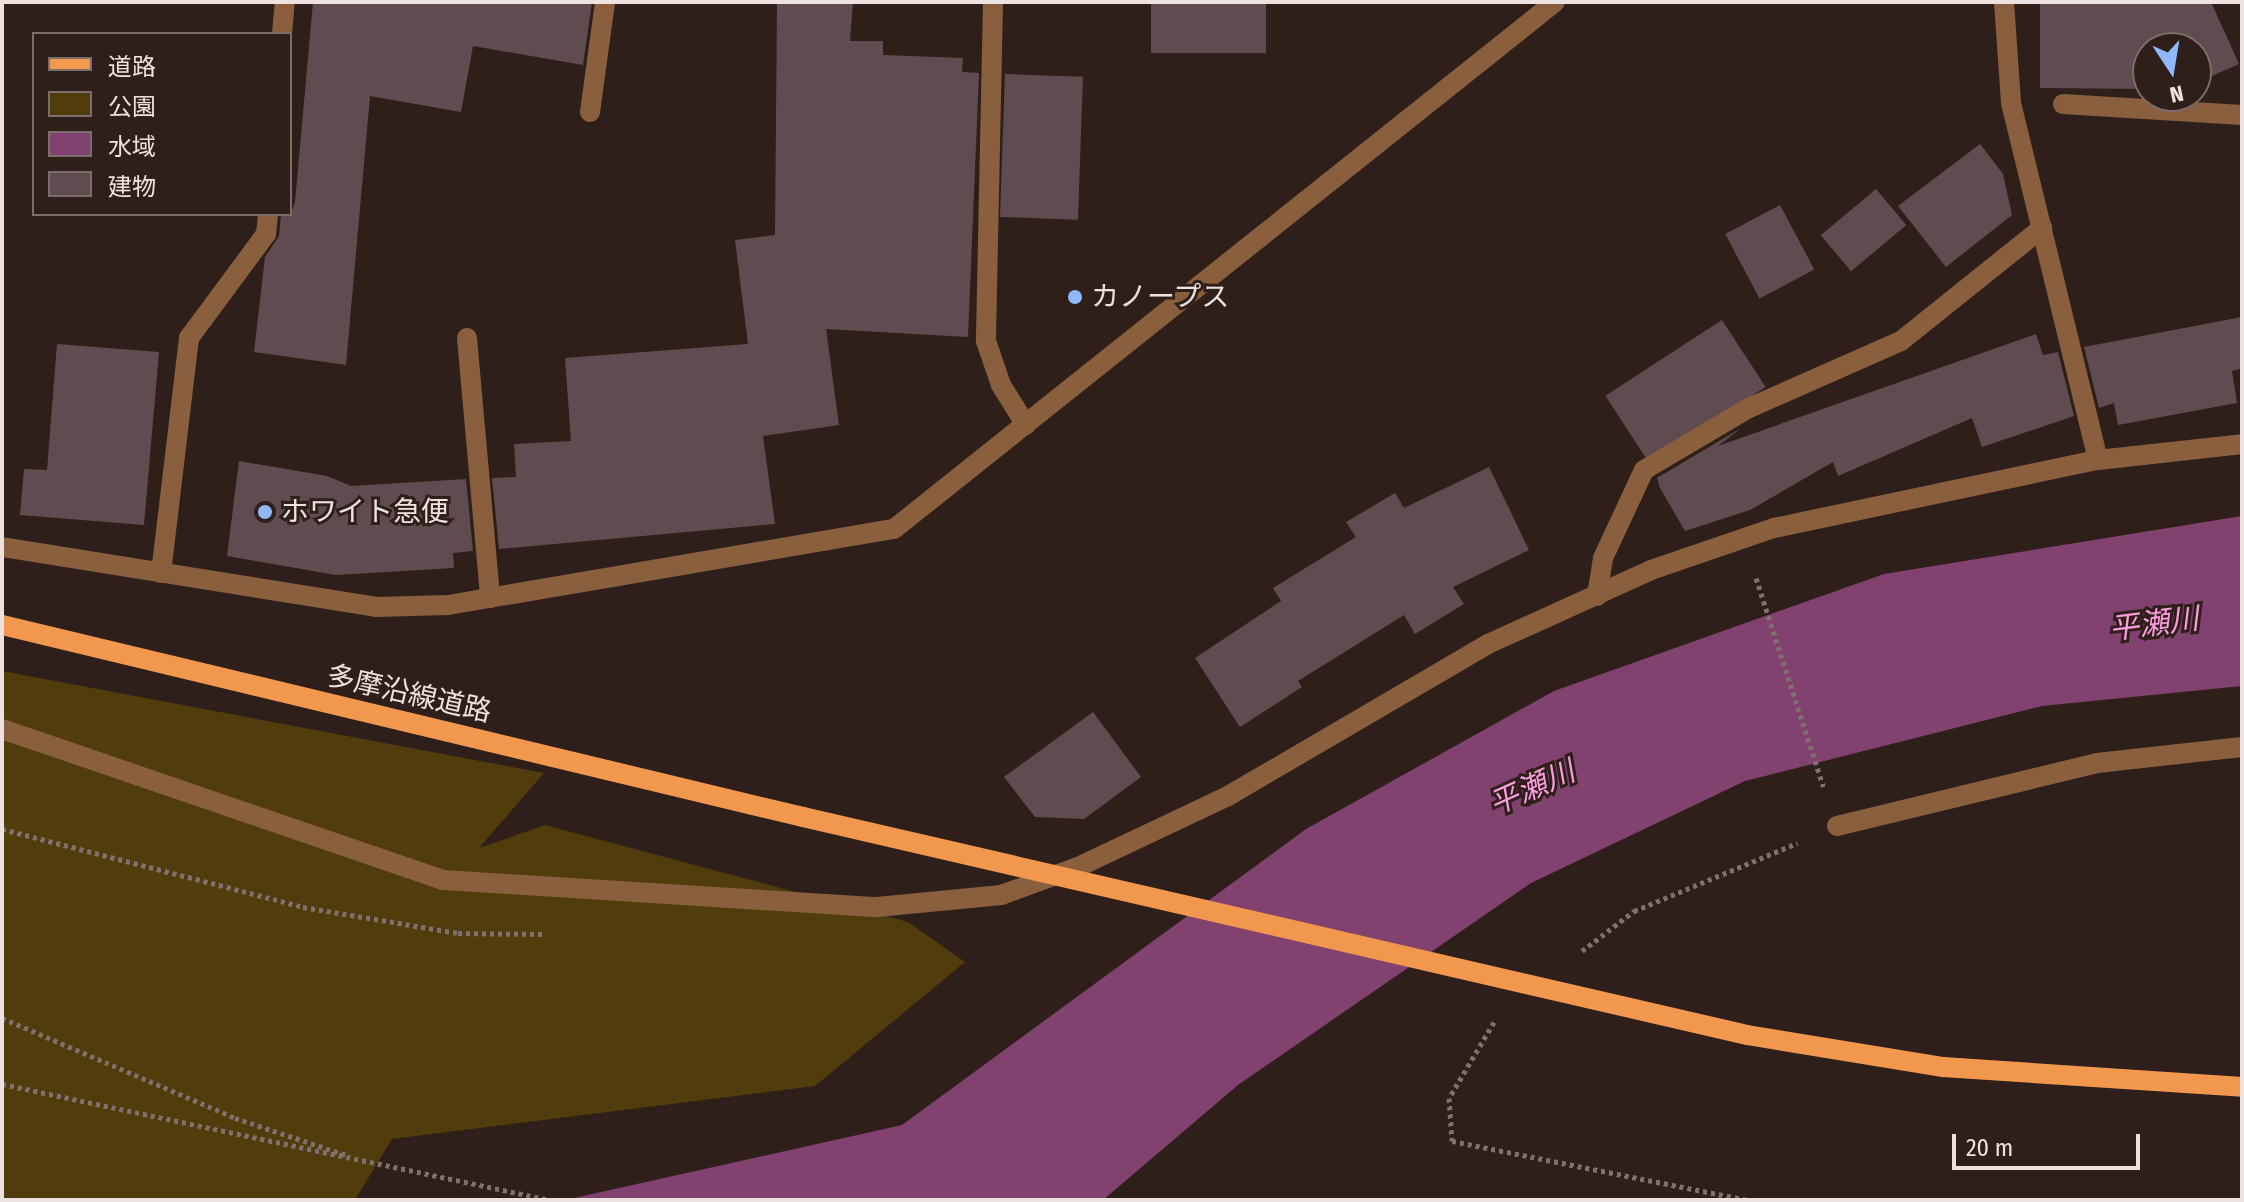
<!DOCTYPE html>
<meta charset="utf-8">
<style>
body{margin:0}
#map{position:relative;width:2244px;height:1202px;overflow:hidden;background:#2f1f1b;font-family:"Fira Sans Condensed","Noto Sans JP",sans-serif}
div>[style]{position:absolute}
.green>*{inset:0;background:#513c0c}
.water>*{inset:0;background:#82426f}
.building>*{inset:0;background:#604c50;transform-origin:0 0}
.path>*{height:5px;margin-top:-2.5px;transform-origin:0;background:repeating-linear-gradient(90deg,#7f716d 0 4px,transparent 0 8px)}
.minor>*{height:20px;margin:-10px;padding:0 10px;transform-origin:10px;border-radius:10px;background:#8a5f3d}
.major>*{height:20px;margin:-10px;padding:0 10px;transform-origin:10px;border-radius:10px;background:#f2984e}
.major-bridge>*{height:20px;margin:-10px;padding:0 10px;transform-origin:10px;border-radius:10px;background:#f2984e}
.dots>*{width:22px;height:22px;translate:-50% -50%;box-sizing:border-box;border:4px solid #2f1f1b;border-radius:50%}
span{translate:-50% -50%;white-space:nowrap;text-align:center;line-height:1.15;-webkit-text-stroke:6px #2f1f1b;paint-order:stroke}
.poi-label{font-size:28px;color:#eee2e0}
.left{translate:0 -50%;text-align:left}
.street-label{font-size:28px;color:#eee2e0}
.water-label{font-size:30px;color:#f99cdc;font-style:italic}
.frame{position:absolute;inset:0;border:4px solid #eee2e0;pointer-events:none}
.legend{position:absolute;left:32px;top:32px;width:260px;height:184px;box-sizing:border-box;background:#2f1f1b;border:2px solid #7b6d6a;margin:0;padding:10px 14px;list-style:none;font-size:24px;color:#eee2e0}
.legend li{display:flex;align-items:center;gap:16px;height:40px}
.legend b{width:40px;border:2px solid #7b6d6a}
.north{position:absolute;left:2132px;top:32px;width:80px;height:80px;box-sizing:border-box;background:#2f1f1b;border:2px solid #7b6d6a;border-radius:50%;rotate:168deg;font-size:22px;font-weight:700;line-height:32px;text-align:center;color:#eee2e0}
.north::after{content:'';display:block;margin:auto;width:28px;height:36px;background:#90b8fd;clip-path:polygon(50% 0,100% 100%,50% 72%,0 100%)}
.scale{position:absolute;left:1952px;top:1134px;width:188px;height:36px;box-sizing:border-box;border:4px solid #eee2e0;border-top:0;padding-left:10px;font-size:24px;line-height:28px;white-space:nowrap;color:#eee2e0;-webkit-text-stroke:6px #2f1f1b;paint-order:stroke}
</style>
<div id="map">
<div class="green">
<div style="clip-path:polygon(2px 671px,544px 773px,479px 848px,545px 825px,908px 922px,965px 962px,815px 1086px,392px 1139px,355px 1200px,2px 1200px)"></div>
</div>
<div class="water">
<div style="clip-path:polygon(2242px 516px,2242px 686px,2042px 706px,1745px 781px,1531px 883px,1238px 1085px,1103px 1200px,565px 1200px,902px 1125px,1306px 829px,1554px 691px,1884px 574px)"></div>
</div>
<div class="building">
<div style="clip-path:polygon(313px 2px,592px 2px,583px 65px,473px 46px,461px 112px,370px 96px,346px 365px,254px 352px,265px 257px,279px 236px,281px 214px,291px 214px,295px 202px)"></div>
<div style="clip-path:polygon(777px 2px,853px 2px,850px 41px,883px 41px,883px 55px,963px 58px,962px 72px,979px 73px,968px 337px,826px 329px,839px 425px,763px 436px,775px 524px,499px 549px,492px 478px,516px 477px,514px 444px,571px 441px,565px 358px,748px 344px,735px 240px,775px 235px)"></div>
<div style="left:1151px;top:2px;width:115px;height:51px"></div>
<div style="clip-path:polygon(2040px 2px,2211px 2px,2239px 64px,2196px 83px,2196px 48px,2148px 48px,2148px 89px,2040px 88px)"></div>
<div style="left:1005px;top:74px;width:78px;height:143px;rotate:2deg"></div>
<div style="clip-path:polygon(1980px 144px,2003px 174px,2012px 215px,1946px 267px,1898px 206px)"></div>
<div style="left:1876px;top:189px;width:47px;height:72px;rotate:50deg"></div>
<div style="left:1780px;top:205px;width:73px;height:62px;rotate:62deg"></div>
<div style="clip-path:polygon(2242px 317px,2242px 368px,2232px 371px,2237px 403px,2118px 425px,2114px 403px,2099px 408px,2084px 347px)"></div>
<div style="left:1722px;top:320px;width:80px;height:139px;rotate:57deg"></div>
<div style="clip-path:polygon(2036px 334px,2043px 355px,2058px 352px,2074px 416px,1982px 447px,1972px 418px,1838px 476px,1833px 462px,1750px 510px,1685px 531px,1660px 488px,1657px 478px,1741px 428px,1718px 446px)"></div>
<div style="clip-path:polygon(57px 344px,159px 352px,144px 525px,20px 515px,24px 469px,47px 470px)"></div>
<div style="clip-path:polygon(239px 461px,327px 476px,351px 486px,466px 479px,473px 551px,453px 553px,454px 568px,336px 575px,227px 556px)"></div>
<div style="clip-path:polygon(1489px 467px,1529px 550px,1453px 587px,1464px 604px,1415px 634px,1404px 615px,1298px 681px,1302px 687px,1240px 727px,1195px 658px,1281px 601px,1273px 588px,1356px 537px,1346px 522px,1395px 493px,1404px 508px)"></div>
<div style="clip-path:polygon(1093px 712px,1141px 777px,1084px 819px,1035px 817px,1004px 777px)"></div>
</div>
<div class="path">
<div style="left:1756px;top:578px;width:219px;rotate:72.1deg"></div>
<div style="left:2px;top:829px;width:311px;rotate:14.5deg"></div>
<div style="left:303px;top:907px;width:157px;rotate:9.5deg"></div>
<div style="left:458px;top:933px;width:87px;rotate:0.7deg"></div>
<div style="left:1582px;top:951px;width:66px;rotate:-37.6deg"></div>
<div style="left:1634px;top:911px;width:177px;rotate:-22.6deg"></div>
<div style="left:2px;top:1018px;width:254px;rotate:23.2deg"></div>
<div style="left:235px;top:1118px;width:120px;rotate:18.4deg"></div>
<div style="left:1494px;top:1022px;width:88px;rotate:120.6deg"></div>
<div style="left:1449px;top:1098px;width:43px;rotate:86deg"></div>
<div style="left:1452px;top:1141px;width:300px;rotate:11.3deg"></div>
<div style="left:2px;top:1084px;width:560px;rotate:11.95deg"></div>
</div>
<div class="minor">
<div style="left:993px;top:2px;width:339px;rotate:91.2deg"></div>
<div style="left:986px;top:341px;width:46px;rotate:71.2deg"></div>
<div style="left:1001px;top:385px;width:47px;rotate:58deg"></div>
<div style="left:2004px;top:2px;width:101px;rotate:86deg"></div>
<div style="left:2011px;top:103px;width:367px;rotate:76.3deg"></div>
<div style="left:282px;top:34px;width:32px;rotate:-85deg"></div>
<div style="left:2063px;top:104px;width:179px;rotate:3.5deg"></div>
<div style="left:590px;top:112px;width:111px;rotate:-82.2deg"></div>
<div style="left:467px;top:338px;width:261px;rotate:84.9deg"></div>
<div style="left:2px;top:547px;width:379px;rotate:9.1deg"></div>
<div style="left:376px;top:607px;width:72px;rotate:-1.6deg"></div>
<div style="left:448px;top:605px;width:452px;rotate:-9.7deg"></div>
<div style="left:894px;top:529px;width:845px;rotate:-38.56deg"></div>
<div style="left:161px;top:573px;width:237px;rotate:-83.2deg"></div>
<div style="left:189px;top:338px;width:129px;rotate:-53.5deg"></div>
<div style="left:266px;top:234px;width:20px;rotate:-84deg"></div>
<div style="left:1597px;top:596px;width:38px;rotate:-81deg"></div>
<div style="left:1603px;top:558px;width:97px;rotate:-65deg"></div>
<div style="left:1644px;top:470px;width:122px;rotate:-30.6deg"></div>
<div style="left:1749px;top:408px;width:166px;rotate:-23.8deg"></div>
<div style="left:1901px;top:341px;width:181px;rotate:-38.7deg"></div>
<div style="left:2px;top:729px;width:467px;rotate:18.9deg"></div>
<div style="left:444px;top:880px;width:434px;rotate:3.6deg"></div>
<div style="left:877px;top:907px;width:125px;rotate:-5.5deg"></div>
<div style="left:1001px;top:895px;width:82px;rotate:-20deg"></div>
<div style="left:1078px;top:867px;width:166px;rotate:-25.3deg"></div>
<div style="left:1228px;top:796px;width:301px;rotate:-30.3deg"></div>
<div style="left:1488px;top:644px;width:179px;rotate:-24.4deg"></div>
<div style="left:1651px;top:570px;width:130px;rotate:-18.9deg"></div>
<div style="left:1774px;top:528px;width:331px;rotate:-11.9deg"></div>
<div style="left:2098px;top:460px;width:145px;rotate:-6.3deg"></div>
<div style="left:1837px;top:826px;width:268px;rotate:-13.6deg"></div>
<div style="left:2097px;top:763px;width:146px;rotate:-6.3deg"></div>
</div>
<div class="major">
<div style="left:2px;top:625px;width:824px;rotate:13.48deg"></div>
</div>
<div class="major-bridge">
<div style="left:803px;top:817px;width:969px;rotate:13deg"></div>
<div style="left:1747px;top:1035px;width:199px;rotate:9.3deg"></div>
<div style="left:1943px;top:1067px;width:300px;rotate:3.8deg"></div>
</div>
<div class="dots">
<div style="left:1075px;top:297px;background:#90b8fd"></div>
<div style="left:265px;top:512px;background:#90b8fd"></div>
</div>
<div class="poi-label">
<span class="left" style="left:1091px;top:297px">カノープス</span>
<span class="left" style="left:281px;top:512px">ホワイト急便</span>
</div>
<div class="street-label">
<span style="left:409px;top:694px;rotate:13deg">多摩沿線道路</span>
</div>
<div class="water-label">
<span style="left:2154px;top:624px;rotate:-7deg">平瀬川</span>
<span style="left:1532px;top:788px;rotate:-24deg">平瀬川</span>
</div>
<div class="frame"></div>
<ul class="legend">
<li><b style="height:10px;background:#f2984e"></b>道路</li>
<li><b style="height:22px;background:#513c0c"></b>公園</li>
<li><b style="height:22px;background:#82426f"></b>水域</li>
<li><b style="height:22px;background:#604c50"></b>建物</li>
</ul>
<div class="north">N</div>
<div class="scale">20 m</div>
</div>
